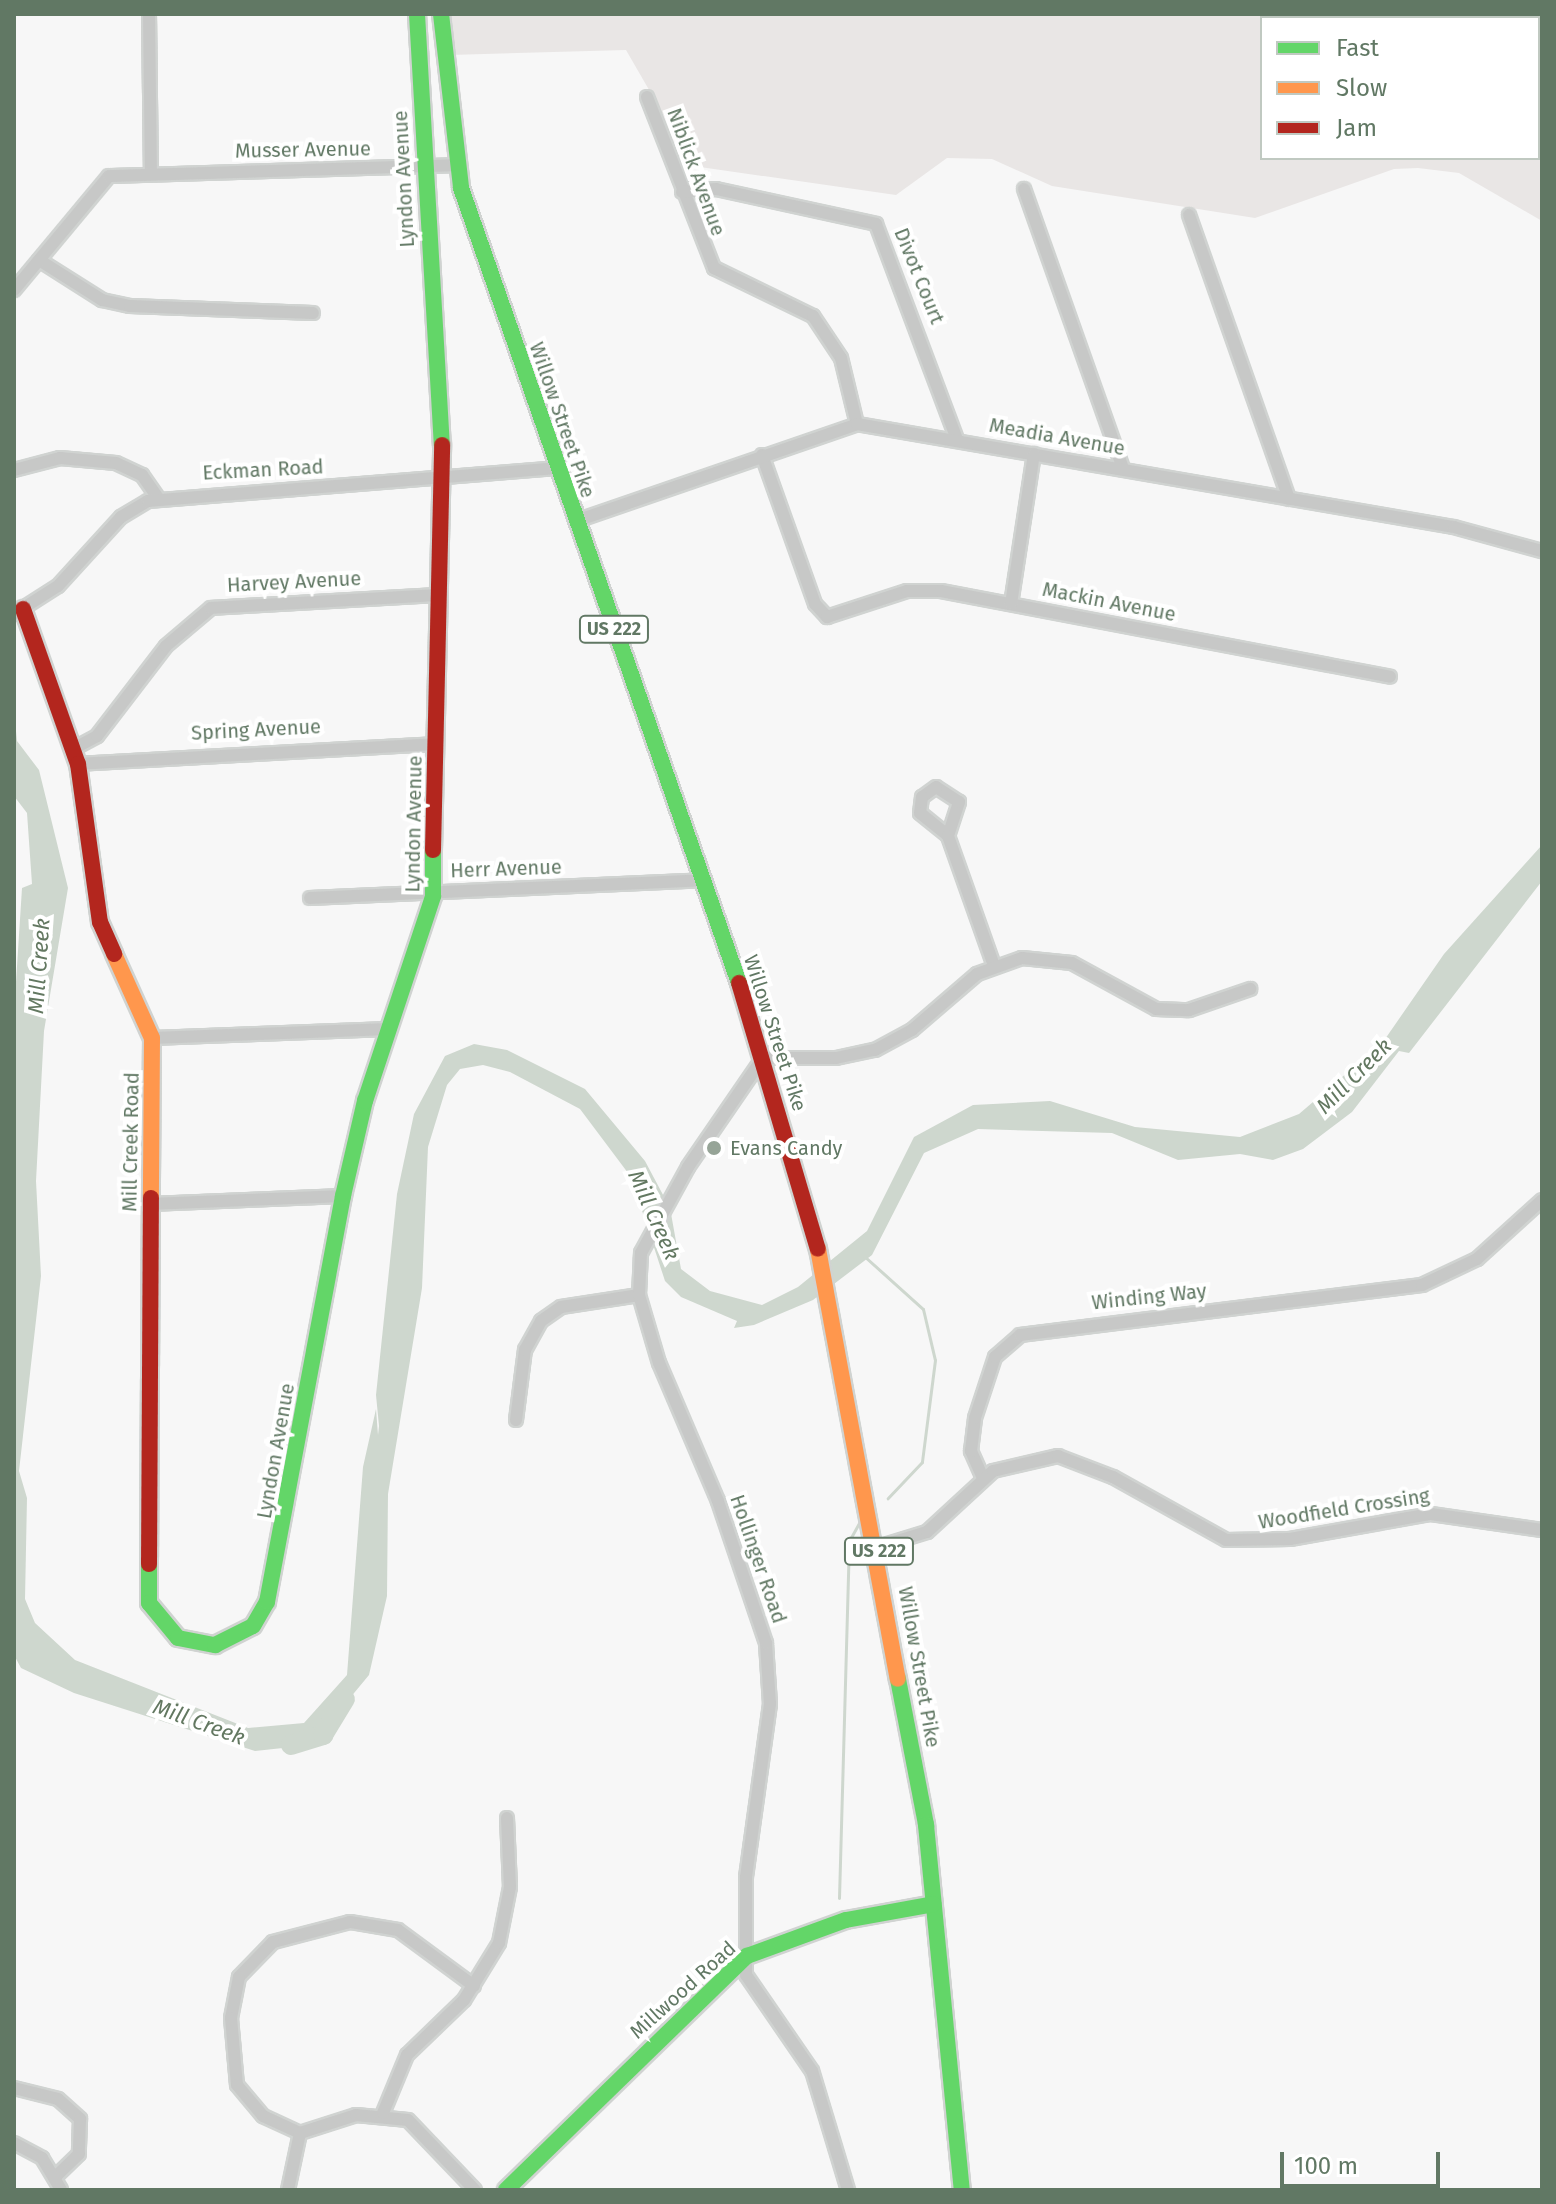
<!DOCTYPE html>
<style>
body{margin:0}
#map{position:relative;width:1556px;height:2204px;overflow:hidden;background:#f7f7f7;font-family:"Fira Sans",sans-serif}
div>[style]{position:absolute}
.green>*{inset:0;background:#e9e6e5}
.water>*{inset:0;background:#ced7ce}
.stream>*{height:3px;margin:-1.5px;padding:0 1.5px;transform-origin:1.5px;border-radius:1.5px;background:#ced7ce}
.river>*{height:20px;margin:-10px;padding:0 10px;transform-origin:10px;border-radius:10px;background:#ced7ce}
.roads{filter:drop-shadow(2px 0 #d0d3d1) drop-shadow(-2px 0 #d0d3d1) drop-shadow(0 2px #d0d3d1) drop-shadow(0 -2px #d0d3d1)}
.street>*{height:12px;margin:-6px;padding:0 6px;transform-origin:6px;border-radius:6px;background:#c7c8c7}
.fast>*{height:16px;margin:-8px;padding:0 8px;transform-origin:8px;border-radius:8px;background:#63d668}
.slow>*{height:16px;margin:-8px;padding:0 8px;transform-origin:8px;border-radius:8px;background:#ff974d}
.jam>*{height:16px;margin:-8px;padding:0 8px;transform-origin:8px;border-radius:8px;background:#b3261e}
.dots>*{width:22px;height:22px;translate:-50% -50%;box-sizing:border-box;border:4px solid #fff;border-radius:50%}
span{translate:-50% -50%;white-space:nowrap;text-align:center;line-height:1.15;-webkit-text-stroke:8px #fff;paint-order:stroke}
.shield-label span{padding:2px 6px;background:#fff;border:2px solid;border-radius:6px;-webkit-text-stroke-width:0}
.shield-label{font-size:18px;color:#617864;font-weight:700}
.street-label{font-size:20px;color:#617864}
.poi-label{font-size:20px;color:#617864}
.left{translate:0 -50%;text-align:left}
.water-label{font-size:22px;color:#637861;font-style:italic}
.frame{position:absolute;inset:0;border:16px solid #617864;pointer-events:none}
.legend{position:absolute;left:1260px;top:16px;width:280px;height:144px;box-sizing:border-box;background:#fff;border:2px solid #c0c9c1;margin:0;padding:10px 14px;list-style:none;font-size:24px;color:#617864}
.legend li{display:flex;align-items:center;gap:16px;height:40px}
.legend b{width:40px;border:2px solid #c0c9c1}
.scale{position:absolute;left:1280px;top:2152px;width:160px;height:36px;box-sizing:border-box;border:4px solid #617864;border-top:0;padding-left:10px;font-size:24px;line-height:28px;white-space:nowrap;color:#617864;-webkit-text-stroke:6px #fff;paint-order:stroke}
</style>
<div id="map">
<div class="green">
<div style="clip-path:polygon(evenodd,450px 14px,1542px 14px,1542px 221px,1459px 173px,1418px 168px,1394px 169px,1255px 218px,1052px 186px,992px 159px,947px 158px,896px 195px,693px 166px,626px 50px,450px 55px,450px 14px,1262px 18px,1538px 18px,1538px 158px,1262px 158px,1262px 18px)"></div>
</div>
<div class="water">
<div style="clip-path:polygon(14px 711px,17px 741px,39px 770px,68px 888px,44px 1031px,36px 1181px,41px 1276px,19px 1471px,27px 1498px,25px 1599px,35px 1623px,75px 1660px,248px 1728px,304px 1723px,347px 1675px,363px 1467px,376px 1409px,378px 1435px,379px 1426px,376px 1395px,397px 1194px,414px 1114px,445px 1056px,474px 1044px,507px 1050px,585px 1089px,645px 1161px,670px 1208px,681px 1269px,710px 1291px,762px 1305px,798px 1287px,867px 1231px,914px 1137px,973px 1105px,1050px 1101px,1135px 1127px,1240px 1137px,1299px 1114px,1383px 1042px,1444px 954px,1542px 845px,1542px 881px,1409px 1053px,1399px 1051px,1352px 1112px,1303px 1149px,1273px 1160px,1240px 1154px,1178px 1160px,1112px 1133px,978px 1129px,924px 1153px,872px 1255px,813px 1300px,754px 1325px,734px 1328px,737px 1321px,681px 1297px,665px 1281px,631px 1177px,580px 1109px,510px 1072px,483px 1065px,460px 1069px,447px 1085px,428px 1147px,422px 1288px,388px 1494px,387px 1596px,369px 1675px,311px 1745px,255px 1751px,74px 1693px,21px 1668px,14px 1655px,14px 1013px,22px 888px,32px 884px,27px 813px,14px 796px)"></div>
</div>
<div class="stream">
<div style="left:864px;top:1256px;width:79px;rotate:41.9deg"></div>
<div style="left:923px;top:1309px;width:52px;rotate:76.8deg"></div>
<div style="left:935px;top:1360px;width:103px;rotate:97.3deg"></div>
<div style="left:922px;top:1462px;width:50px;rotate:133.4deg"></div>
<div style="left:839px;top:1898px;width:357px;rotate:-88.4deg"></div>
<div style="left:849px;top:1541px;width:23px;rotate:-61deg"></div>
</div>
<div class="river">
<div style="left:291px;top:1745px;width:34px;rotate:-17deg"></div>
<div style="left:323px;top:1735px;width:42px;rotate:-58.6deg"></div>
</div>
<div class="roads">
<div class="street">
<div style="left:149px;top:14px;width:159px;rotate:89.3deg"></div>
<div style="left:647px;top:97px;width:184px;rotate:68.6deg"></div>
<div style="left:714px;top:268px;width:110px;rotate:25.9deg"></div>
<div style="left:813px;top:316px;width:50px;rotate:56.3deg"></div>
<div style="left:841px;top:358px;width:68px;rotate:76.4deg"></div>
<div style="left:1024px;top:189px;width:297px;rotate:70.5deg"></div>
<div style="left:682px;top:192px;width:34px;rotate:-5deg"></div>
<div style="left:716px;top:189px;width:164px;rotate:12.3deg"></div>
<div style="left:876px;top:224px;width:231px;rotate:69.4deg"></div>
<div style="left:1189px;top:215px;width:301px;rotate:70.6deg"></div>
<div style="left:39px;top:260px;width:75px;rotate:32.4deg"></div>
<div style="left:102px;top:300px;width:29px;rotate:12deg"></div>
<div style="left:130px;top:306px;width:183px;rotate:2.2deg"></div>
<div style="left:14px;top:290px;width:148px;rotate:-50.2deg"></div>
<div style="left:109px;top:176px;width:346px;rotate:-1.8deg"></div>
<div style="left:762px;top:455px;width:158px;rotate:70.4deg"></div>
<div style="left:815px;top:604px;width:18px;rotate:47deg"></div>
<div style="left:827px;top:617px;width:84px;rotate:-18deg"></div>
<div style="left:907px;top:591px;width:34px"></div>
<div style="left:941px;top:591px;width:457px;rotate:10.8deg"></div>
<div style="left:14px;top:470px;width:48px;rotate:-14.6deg"></div>
<div style="left:60px;top:458px;width:56px;rotate:5.1deg"></div>
<div style="left:116px;top:463px;width:29px;rotate:25deg"></div>
<div style="left:142px;top:475px;width:28px;rotate:55deg"></div>
<div style="left:576px;top:521px;width:297px;rotate:-19deg"></div>
<div style="left:857px;top:424px;width:606px;rotate:9.79deg"></div>
<div style="left:1454px;top:527px;width:91px;rotate:15.3deg"></div>
<div style="left:1011px;top:604px;width:152px;rotate:-81.3deg"></div>
<div style="left:14px;top:614px;width:52px;rotate:-32.5deg"></div>
<div style="left:58px;top:586px;width:93px;rotate:-47.6deg"></div>
<div style="left:121px;top:517px;width:31px;rotate:-31deg"></div>
<div style="left:148px;top:501px;width:410px;rotate:-4.6deg"></div>
<div style="left:73px;top:749px;width:27px;rotate:-28deg"></div>
<div style="left:97px;top:736px;width:113px;rotate:-52.5deg"></div>
<div style="left:166px;top:646px;width:59px;rotate:-40.2deg"></div>
<div style="left:211px;top:608px;width:225px;rotate:-3.3deg"></div>
<div style="left:78px;top:764px;width:359px;rotate:-3.2deg"></div>
<div style="left:948px;top:836px;width:36px;rotate:-72deg"></div>
<div style="left:959px;top:802px;width:27px;rotate:-147deg"></div>
<div style="left:936px;top:787px;width:17px;rotate:144deg"></div>
<div style="left:922px;top:797px;width:16px;rotate:97deg"></div>
<div style="left:920px;top:813px;width:36px;rotate:39deg"></div>
<div style="left:948px;top:836px;width:138px;rotate:70.5deg"></div>
<div style="left:310px;top:898px;width:393px;rotate:-2.6deg"></div>
<div style="left:152px;top:1038px;width:237px;rotate:-2.2deg"></div>
<div style="left:150px;top:1204px;width:193px;rotate:-2.4deg"></div>
<div style="left:516px;top:1420px;width:71px;rotate:-82.7deg"></div>
<div style="left:525px;top:1350px;width:33px;rotate:-61deg"></div>
<div style="left:541px;top:1321px;width:24px;rotate:-35deg"></div>
<div style="left:561px;top:1307px;width:79px;rotate:-8.7deg"></div>
<div style="left:983px;top:1478px;width:30px;rotate:-114deg"></div>
<div style="left:971px;top:1451px;width:33px;rotate:-83deg"></div>
<div style="left:975px;top:1418px;width:64px;rotate:-71.8deg"></div>
<div style="left:995px;top:1357px;width:33px;rotate:-41deg"></div>
<div style="left:1020px;top:1335px;width:405px;rotate:-7.1deg"></div>
<div style="left:1422px;top:1285px;width:61px;rotate:-25.3deg"></div>
<div style="left:1477px;top:1259px;width:88px;rotate:-42.2deg"></div>
<div style="left:878px;top:1547px;width:51px;rotate:-17deg"></div>
<div style="left:927px;top:1532px;width:90px;rotate:-42.7deg"></div>
<div style="left:993px;top:1471px;width:67px;rotate:-13deg"></div>
<div style="left:1058px;top:1456px;width:59px;rotate:20.9deg"></div>
<div style="left:1113px;top:1477px;width:129px;rotate:29.1deg"></div>
<div style="left:1226px;top:1540px;width:64px;rotate:-0.9deg"></div>
<div style="left:1290px;top:1539px;width:143px;rotate:-10.1deg"></div>
<div style="left:1431px;top:1514px;width:112px;rotate:8.2deg"></div>
<div style="left:474px;top:1986px;width:94px;rotate:-143.6deg"></div>
<div style="left:398px;top:1930px;width:49px;rotate:-170.5deg"></div>
<div style="left:350px;top:1922px;width:80px;rotate:165.4deg"></div>
<div style="left:273px;top:1942px;width:49px;rotate:134.2deg"></div>
<div style="left:239px;top:1977px;width:42px;rotate:101deg"></div>
<div style="left:231px;top:2018px;width:67px;rotate:84.9deg"></div>
<div style="left:237px;top:2085px;width:40px;rotate:50deg"></div>
<div style="left:263px;top:2116px;width:41px;rotate:24.7deg"></div>
<div style="left:300px;top:2133px;width:59px;rotate:-17.8deg"></div>
<div style="left:356px;top:2115px;width:52px;rotate:5.5deg"></div>
<div style="left:408px;top:2120px;width:97px;rotate:46.3deg"></div>
<div style="left:14px;top:2088px;width:45px;rotate:14deg"></div>
<div style="left:58px;top:2099px;width:30px;rotate:42deg"></div>
<div style="left:80px;top:2119px;width:35px;rotate:92deg"></div>
<div style="left:79px;top:2154px;width:32px;rotate:136deg"></div>
<div style="left:383px;top:2113px;width:63px;rotate:-67.5deg"></div>
<div style="left:407px;top:2055px;width:79px;rotate:-44deg"></div>
<div style="left:464px;top:2000px;width:67px;rotate:-58.4deg"></div>
<div style="left:499px;top:1943px;width:57px;rotate:-78.9deg"></div>
<div style="left:510px;top:1887px;width:69px;rotate:-92.5deg"></div>
<div style="left:14px;top:2143px;width:32px;rotate:28deg"></div>
<div style="left:42px;top:2158px;width:37px;rotate:59deg"></div>
<div style="left:288px;top:2190px;width:58px;rotate:-78.1deg"></div>
<div style="left:848px;top:2190px;width:124px;rotate:-106.8deg"></div>
<div style="left:812px;top:2071px;width:116px;rotate:-124.5deg"></div>
<div style="left:746px;top:1975px;width:98px;rotate:-90deg"></div>
<div style="left:746px;top:1877px;width:175px;rotate:-82.1deg"></div>
<div style="left:770px;top:1704px;width:61px;rotate:-93.8deg"></div>
<div style="left:766px;top:1643px;width:150px;rotate:-108.7deg"></div>
<div style="left:718px;top:1501px;width:150px;rotate:-113.1deg"></div>
<div style="left:659px;top:1363px;width:71px;rotate:-106.4deg"></div>
<div style="left:639px;top:1295px;width:42px;rotate:-87.3deg"></div>
<div style="left:641px;top:1253px;width:98px;rotate:-61.3deg"></div>
<div style="left:688px;top:1167px;width:132px;rotate:-55.5deg"></div>
<div style="left:763px;top:1058px;width:73px"></div>
<div style="left:836px;top:1058px;width:40px;rotate:-12deg"></div>
<div style="left:875px;top:1050px;width:42px;rotate:-28.4deg"></div>
<div style="left:912px;top:1030px;width:86px;rotate:-40.7deg"></div>
<div style="left:977px;top:974px;width:48px;rotate:-19.6deg"></div>
<div style="left:1022px;top:958px;width:50px;rotate:5.7deg"></div>
<div style="left:1072px;top:963px;width:96px;rotate:28.7deg"></div>
<div style="left:1156px;top:1009px;width:33px;rotate:2deg"></div>
<div style="left:1189px;top:1010px;width:65px;rotate:-19deg"></div>
</div>
<div class="fast">
<div style="left:417px;top:14px;width:432px;rotate:86.7deg"></div>
<div style="left:441px;top:14px;width:175px;rotate:83.4deg"></div>
<div style="left:461px;top:188px;width:842px;rotate:70.73deg"></div>
<div style="left:149px;top:1564px;width:39px;rotate:90deg"></div>
<div style="left:149px;top:1603px;width:45px;rotate:50.4deg"></div>
<div style="left:178px;top:1638px;width:38px;rotate:11deg"></div>
<div style="left:215px;top:1645px;width:42px;rotate:-26.6deg"></div>
<div style="left:253px;top:1626px;width:28px;rotate:-60deg"></div>
<div style="left:267px;top:1602px;width:413px;rotate:-79.4deg"></div>
<div style="left:343px;top:1196px;width:98px;rotate:-77deg"></div>
<div style="left:365px;top:1101px;width:216px;rotate:-71.6deg"></div>
<div style="left:433px;top:896px;width:46px;rotate:-90deg"></div>
<div style="left:898px;top:1679px;width:149px;rotate:79.1deg"></div>
<div style="left:926px;top:1825px;width:367px;rotate:84.4deg"></div>
<div style="left:506px;top:2190px;width:336px;rotate:-44.2deg"></div>
<div style="left:747px;top:1956px;width:105px;rotate:-20deg"></div>
<div style="left:846px;top:1920px;width:89px;rotate:-10.3deg"></div>
</div>
<div class="slow">
<div style="left:114px;top:954px;width:92px;rotate:65.7deg"></div>
<div style="left:152px;top:1038px;width:160px;rotate:90.4deg"></div>
<div style="left:818px;top:1249px;width:437px;rotate:79.5deg"></div>
</div>
<div class="jam">
<div style="left:23px;top:609px;width:164px;rotate:70.5deg"></div>
<div style="left:78px;top:764px;width:160px;rotate:82.1deg"></div>
<div style="left:100px;top:922px;width:35px;rotate:66deg"></div>
<div style="left:433px;top:850px;width:405px;rotate:-88.7deg"></div>
<div style="left:739px;top:983px;width:277px;rotate:73.5deg"></div>
<div style="left:149px;top:1564px;width:366px;rotate:-89.7deg"></div>
</div>
</div>
<div class="dots">
<div style="left:714px;top:1148px;background:#96a497"></div>
</div>
<div class="shield-label">
<span style="left:614px;top:629px">US 222</span>
<span style="left:879px;top:1551px">US 222</span>
</div>
<div class="street-label">
<span style="left:303px;top:150px;rotate:-1deg">Musser Avenue</span>
<span style="left:696px;top:172px;rotate:70deg">Niblick Avenue</span>
<span style="left:404px;top:179px;rotate:-93deg">Lyndon Avenue</span>
<span style="left:919px;top:276px;rotate:68deg">Divot Court</span>
<span style="left:562px;top:420px;rotate:71deg">Willow Street Pike</span>
<span style="left:1057px;top:437px;rotate:10deg">Meadia Avenue</span>
<span style="left:263px;top:470px;rotate:-3deg">Eckman Road</span>
<span style="left:294px;top:582px;rotate:-3deg">Harvey Avenue</span>
<span style="left:1109px;top:602px;rotate:11deg">Mackin Avenue</span>
<span style="left:256px;top:730px;rotate:-3deg">Spring Avenue</span>
<span style="left:414px;top:824px;rotate:-89deg">Lyndon Avenue</span>
<span style="left:506px;top:869px;rotate:-2deg">Herr Avenue</span>
<span style="left:775px;top:1033px;rotate:72deg">Willow Street Pike</span>
<span style="left:131px;top:1142px;rotate:-89deg">Mill Creek Road</span>
<span style="left:1149px;top:1297px;rotate:-6deg">Winding Way</span>
<span style="left:276px;top:1451px;rotate:-80deg">Lyndon Avenue</span>
<span style="left:1344px;top:1509px;rotate:-9deg">Woodfield Crossing</span>
<span style="left:758px;top:1559px;rotate:71deg">Hollinger Road</span>
<span style="left:919px;top:1667px;rotate:80deg">Willow Street Pike</span>
<span style="left:683px;top:1990px;rotate:-42deg">Millwood Road</span>
</div>
<div class="poi-label">
<span class="left" style="left:730px;top:1148px">Evans Candy</span>
</div>
<div class="water-label">
<span style="left:39px;top:966px;rotate:-86deg">Mill Creek</span>
<span style="left:1354px;top:1076px;rotate:-45deg">Mill Creek</span>
<span style="left:654px;top:1215px;rotate:66deg">Mill Creek</span>
<span style="left:199px;top:1722px;rotate:20deg">Mill Creek</span>
</div>
<div class="frame"></div>
<ul class="legend">
<li><b style="height:10px;background:#63d668"></b>Fast</li>
<li><b style="height:10px;background:#ff974d"></b>Slow</li>
<li><b style="height:10px;background:#b3261e"></b>Jam</li>
</ul>
<div class="scale">100 m</div>
</div>
